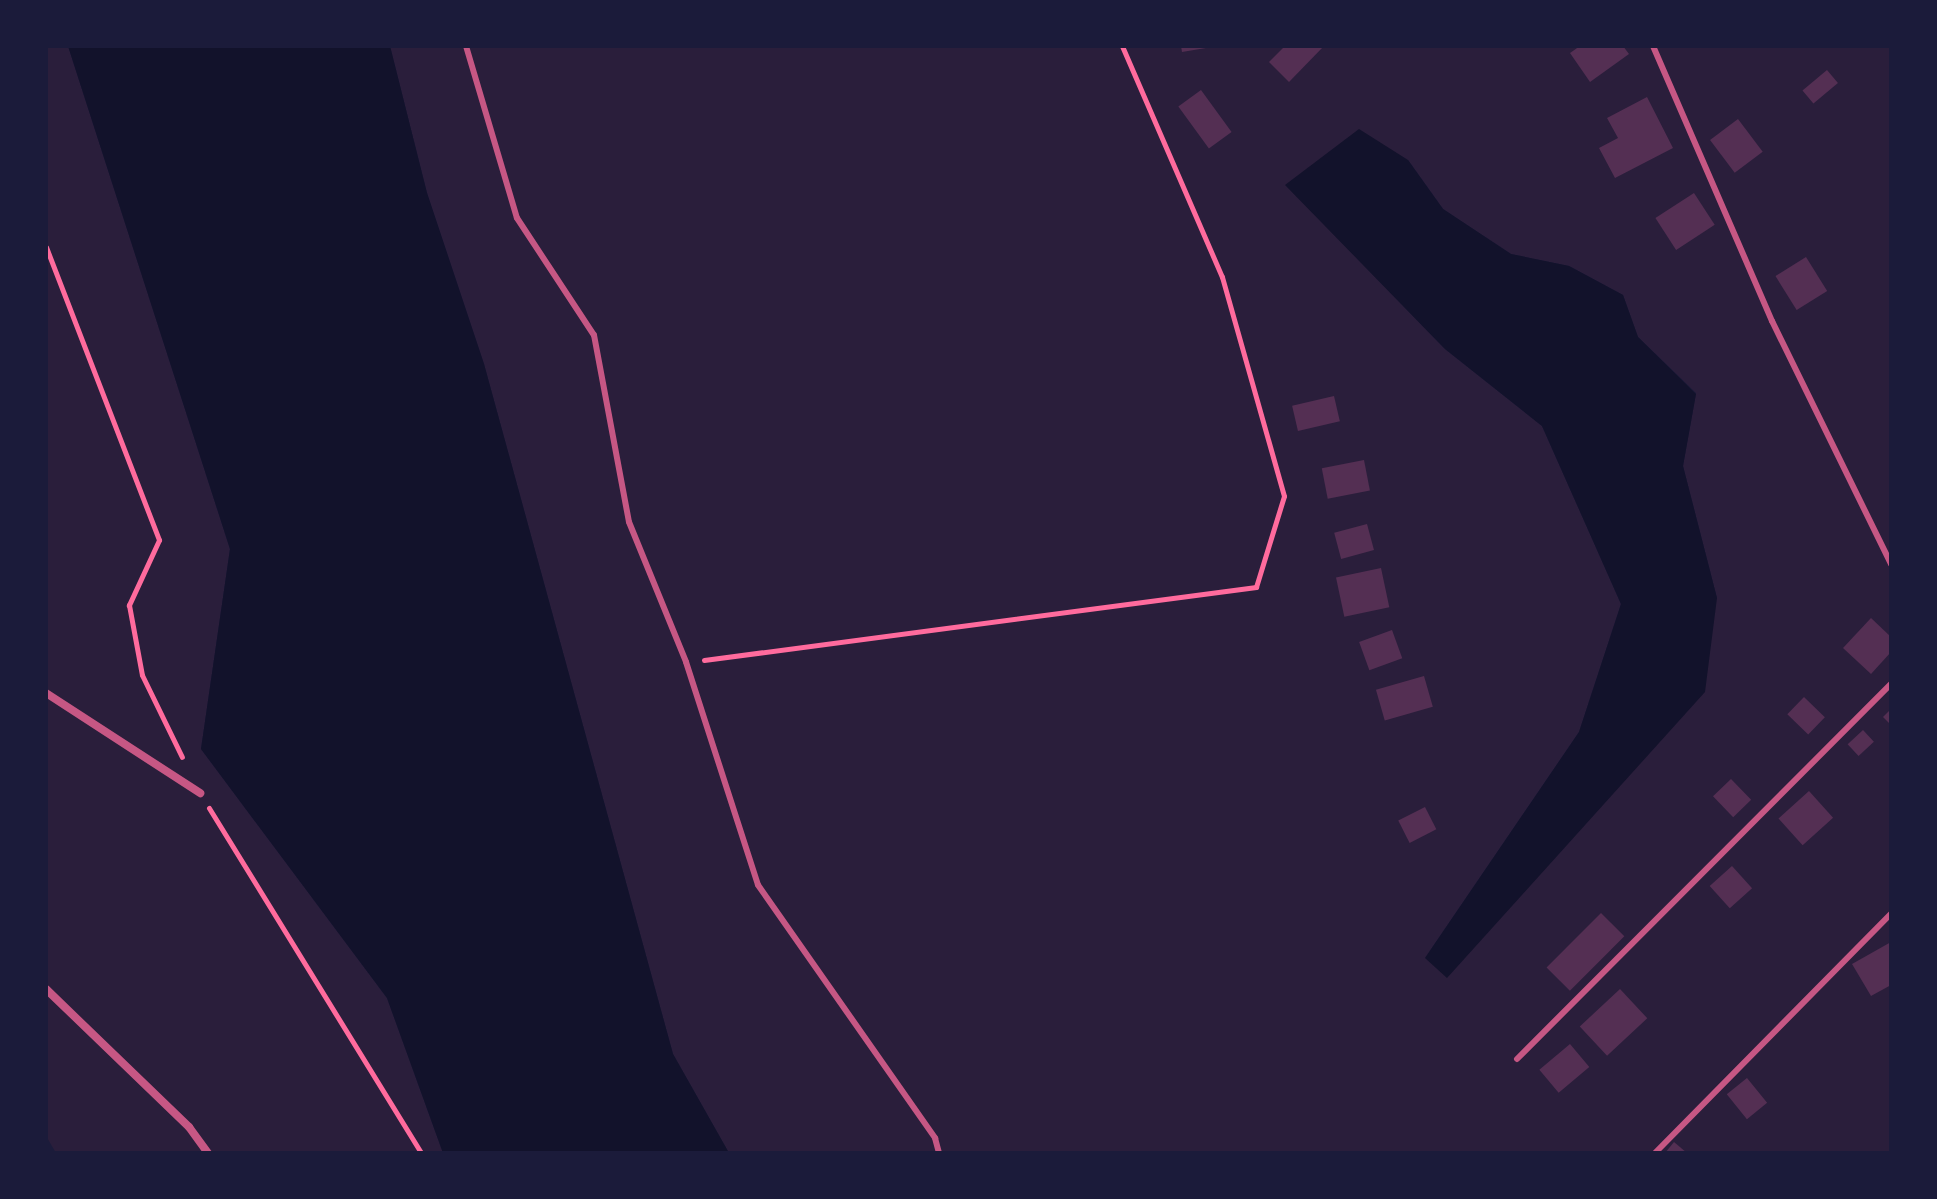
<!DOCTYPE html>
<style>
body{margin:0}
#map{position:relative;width:1937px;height:1199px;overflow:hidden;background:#1b1b3a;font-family:"Roboto Condensed",sans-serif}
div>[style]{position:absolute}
.green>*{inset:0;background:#2a1e3b}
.water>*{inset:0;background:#12122b}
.building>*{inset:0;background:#542f53;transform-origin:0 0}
.path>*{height:5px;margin:-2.5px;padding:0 2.5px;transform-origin:2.5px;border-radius:2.5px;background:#ff6b9d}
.service>*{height:6px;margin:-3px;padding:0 3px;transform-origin:3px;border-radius:3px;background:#c65784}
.minor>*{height:8px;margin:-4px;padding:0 4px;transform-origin:4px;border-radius:4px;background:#c65784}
span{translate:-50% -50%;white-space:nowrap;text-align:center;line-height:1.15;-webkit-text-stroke:6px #1b1b3a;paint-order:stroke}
.frame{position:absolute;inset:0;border:48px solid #1b1b3a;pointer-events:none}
</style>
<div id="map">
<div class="green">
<div style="clip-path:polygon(46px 46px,68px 46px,230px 549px,201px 749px,387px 998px,443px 1153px,56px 1153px,46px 1136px)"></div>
<div style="clip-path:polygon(evenodd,390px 46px,1891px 46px,1891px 1153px,729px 1153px,673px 1054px,484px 364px,427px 193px,390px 46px,1408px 160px,1443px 209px,1511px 254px,1569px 266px,1623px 295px,1638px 337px,1696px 393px,1683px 466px,1717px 598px,1425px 958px,1579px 732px,1621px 604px,1542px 426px,1445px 349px,1286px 185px,1408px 160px)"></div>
</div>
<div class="water">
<div style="clip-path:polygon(68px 46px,390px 46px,427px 193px,484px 364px,673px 1054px,729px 1153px,443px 1153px,387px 998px,201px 749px,230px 549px)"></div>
<div style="clip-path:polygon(1359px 129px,1408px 160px,1443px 209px,1511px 254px,1569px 266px,1623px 295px,1638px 337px,1696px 394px,1683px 466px,1717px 598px,1705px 692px,1447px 978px,1425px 958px,1579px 732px,1621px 604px,1542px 426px,1445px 349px,1285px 185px)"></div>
</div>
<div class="building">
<div style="clip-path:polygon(1181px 46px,1206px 46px,1206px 48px,1182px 52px)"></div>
<div style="clip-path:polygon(1285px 46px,1324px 46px,1289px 82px,1269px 62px)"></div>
<div style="clip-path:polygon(1580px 46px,1623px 46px,1629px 54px,1590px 82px,1570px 53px)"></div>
<div style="left:1827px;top:70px;width:17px;height:32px;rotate:50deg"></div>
<div style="left:1201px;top:90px;width:52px;height:28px;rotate:54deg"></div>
<div style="clip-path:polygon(1647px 97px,1673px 148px,1615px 178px,1599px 148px,1618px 138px,1607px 118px)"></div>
<div style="left:1738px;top:119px;width:41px;height:35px;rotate:53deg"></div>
<div style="left:1694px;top:193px;width:38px;height:46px;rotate:57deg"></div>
<div style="left:1806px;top:257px;width:40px;height:36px;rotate:58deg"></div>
<div style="left:1334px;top:396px;width:26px;height:43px;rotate:77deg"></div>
<div style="left:1364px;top:460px;width:31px;height:43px;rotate:79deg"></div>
<div style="left:1367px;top:524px;width:27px;height:34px;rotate:75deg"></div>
<div style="left:1381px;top:568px;width:40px;height:46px;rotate:78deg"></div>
<div style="clip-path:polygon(1871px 618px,1891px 637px,1891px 652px,1871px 674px,1843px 648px)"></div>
<div style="left:1392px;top:630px;width:30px;height:35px;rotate:70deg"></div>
<div style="left:1424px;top:676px;width:32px;height:50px;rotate:74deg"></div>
<div style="left:1804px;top:697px;width:29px;height:24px;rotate:44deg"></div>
<div style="clip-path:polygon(1891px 709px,1891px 725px,1883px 717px)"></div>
<div style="left:1863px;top:730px;width:16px;height:21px;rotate:47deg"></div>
<div style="left:1731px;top:779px;width:29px;height:25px;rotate:46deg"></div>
<div style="left:1809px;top:791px;width:36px;height:41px;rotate:48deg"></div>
<div style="left:1425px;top:807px;width:25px;height:30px;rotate:63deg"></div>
<div style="left:1732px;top:866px;width:30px;height:30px;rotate:48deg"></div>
<div style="left:1601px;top:913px;width:33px;height:77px;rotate:45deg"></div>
<div style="clip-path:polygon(1891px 942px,1891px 985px,1871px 996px,1852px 964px)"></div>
<div style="left:1620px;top:989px;width:40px;height:55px;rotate:47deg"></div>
<div style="left:1570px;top:1044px;width:30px;height:40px;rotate:50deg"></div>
<div style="left:1747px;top:1078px;width:32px;height:26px;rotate:51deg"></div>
<div style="clip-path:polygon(1674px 1142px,1687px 1153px,1665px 1153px)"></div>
</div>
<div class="path">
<div style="left:46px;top:247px;width:314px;rotate:68.9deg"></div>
<div style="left:159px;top:540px;width:72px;rotate:114.8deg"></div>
<div style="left:129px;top:605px;width:71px;rotate:79.5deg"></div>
<div style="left:142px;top:675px;width:91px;rotate:64deg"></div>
<div style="left:704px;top:660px;width:557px;rotate:-7.53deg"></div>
<div style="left:1256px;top:587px;width:95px;rotate:-72.9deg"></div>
<div style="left:1284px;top:496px;width:228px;rotate:-105.8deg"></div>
<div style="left:1222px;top:277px;width:252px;rotate:-113.4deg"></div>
<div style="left:209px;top:808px;width:405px;rotate:58.4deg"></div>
</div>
<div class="service">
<div style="left:466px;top:46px;width:179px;rotate:73.5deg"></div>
<div style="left:517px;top:218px;width:140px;rotate:56.7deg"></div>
<div style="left:594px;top:335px;width:190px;rotate:79.4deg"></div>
<div style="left:629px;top:522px;width:151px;rotate:67.8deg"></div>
<div style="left:686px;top:662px;width:234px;rotate:72.1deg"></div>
<div style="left:758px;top:885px;width:309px;rotate:55deg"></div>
<div style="left:935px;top:1138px;width:16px;rotate:75deg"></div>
<div style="left:1653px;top:46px;width:300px;rotate:66.6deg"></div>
<div style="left:1772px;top:321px;width:271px;rotate:63.9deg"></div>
<div style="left:1517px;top:1059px;width:530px;rotate:-45.08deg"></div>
<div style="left:1655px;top:1153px;width:336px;rotate:-45.4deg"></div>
</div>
<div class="minor">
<div style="left:46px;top:693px;width:184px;rotate:33deg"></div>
<div style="left:46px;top:989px;width:199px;rotate:44deg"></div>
<div style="left:189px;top:1127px;width:32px;rotate:54deg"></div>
</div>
<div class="frame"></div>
</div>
